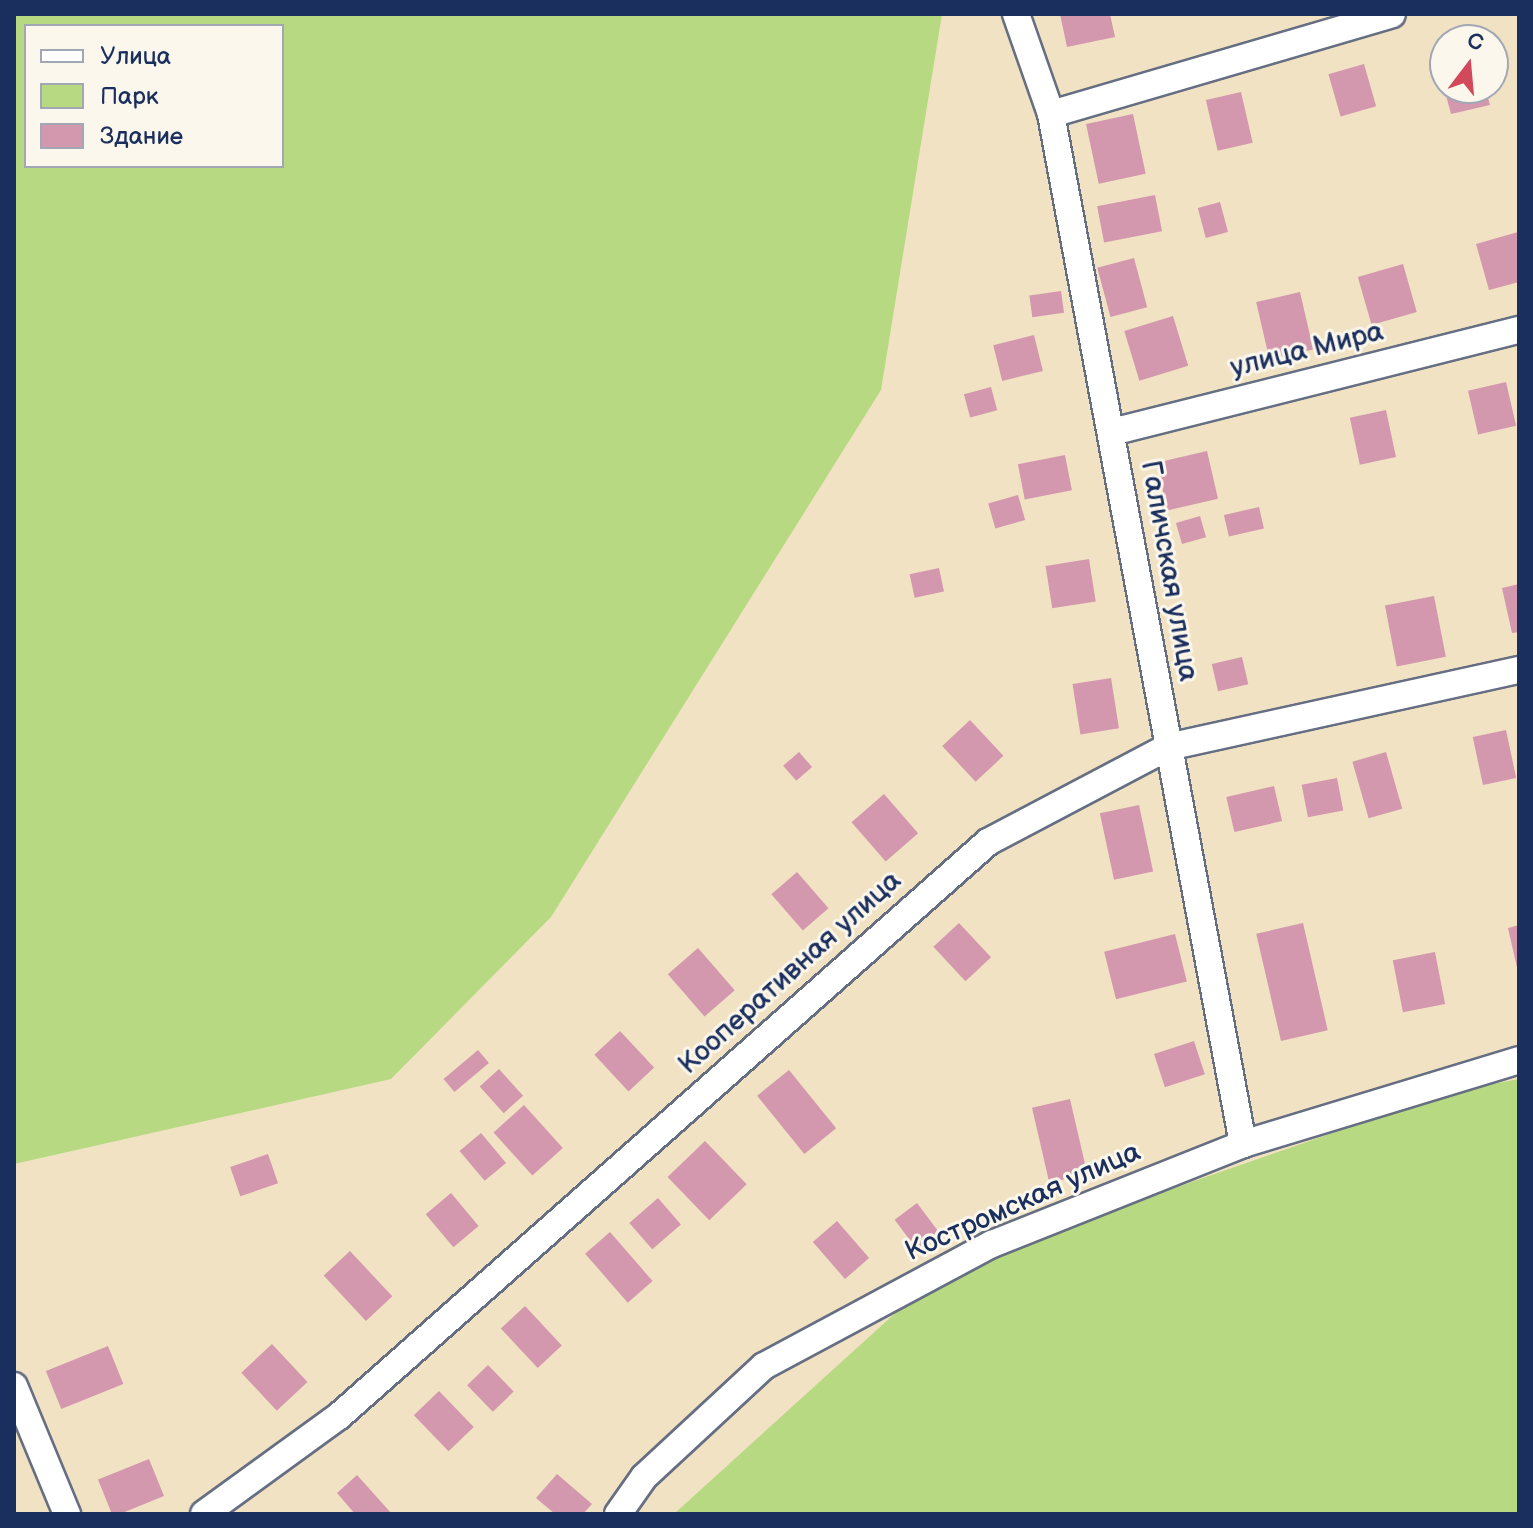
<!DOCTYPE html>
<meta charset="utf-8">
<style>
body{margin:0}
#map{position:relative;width:1533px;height:1528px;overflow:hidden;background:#f1e2c4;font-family:"Balsamiq Sans",sans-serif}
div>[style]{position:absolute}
.green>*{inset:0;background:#b6d981}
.building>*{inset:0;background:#d398ad;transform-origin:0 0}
.roads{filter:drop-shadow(2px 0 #666e82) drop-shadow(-2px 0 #666e82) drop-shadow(0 2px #666e82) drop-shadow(0 -2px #666e82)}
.minor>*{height:26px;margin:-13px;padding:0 13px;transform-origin:13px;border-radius:13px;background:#fff}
span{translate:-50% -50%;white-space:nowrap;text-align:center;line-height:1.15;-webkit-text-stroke:6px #fbf7ec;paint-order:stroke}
.street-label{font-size:28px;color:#1b2f5e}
.frame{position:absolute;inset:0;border:16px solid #1b2f5e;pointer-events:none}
.legend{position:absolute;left:24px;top:24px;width:260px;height:144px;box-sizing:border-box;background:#fbf7ec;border:2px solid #a1a7b3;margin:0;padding:10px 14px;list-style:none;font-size:24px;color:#1b2f5e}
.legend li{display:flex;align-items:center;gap:16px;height:40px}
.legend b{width:40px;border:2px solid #a1a7b3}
.north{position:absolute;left:1429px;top:24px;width:80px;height:80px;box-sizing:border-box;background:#fbf7ec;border:2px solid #a1a7b3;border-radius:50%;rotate:16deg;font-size:22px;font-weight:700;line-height:32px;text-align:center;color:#1b2f5e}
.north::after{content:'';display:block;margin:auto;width:28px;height:36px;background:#d1495b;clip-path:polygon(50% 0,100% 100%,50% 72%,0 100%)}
</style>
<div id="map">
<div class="green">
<div style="clip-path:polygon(evenodd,14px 14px,942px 14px,881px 390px,551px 917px,391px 1079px,14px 1164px,14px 14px,26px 26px,282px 26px,282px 166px,26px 166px,26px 26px)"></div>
<div style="clip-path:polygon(1519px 1079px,1519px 1514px,674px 1514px,945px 1268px,1450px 1092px)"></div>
</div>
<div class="building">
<div style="clip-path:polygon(1060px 14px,1110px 14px,1115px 37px,1067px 47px)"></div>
<div style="clip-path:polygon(1445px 48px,1445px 88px,1485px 88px,1490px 105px,1451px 114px,1434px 51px)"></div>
<div style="left:1364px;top:64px;width:44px;height:37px;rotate:74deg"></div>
<div style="left:1241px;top:92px;width:52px;height:36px;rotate:77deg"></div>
<div style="left:1133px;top:114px;width:61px;height:48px;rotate:78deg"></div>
<div style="left:1155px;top:195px;width:37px;height:59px;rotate:79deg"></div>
<div style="left:1220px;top:202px;width:31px;height:23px;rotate:75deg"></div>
<div style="clip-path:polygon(1518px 232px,1519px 282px,1489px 290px,1476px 244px)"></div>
<div style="left:1134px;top:258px;width:51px;height:38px;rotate:75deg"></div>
<div style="left:1403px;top:264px;width:50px;height:47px;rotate:74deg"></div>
<div style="left:1061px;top:291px;width:22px;height:32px;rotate:82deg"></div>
<div style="left:1300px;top:292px;width:59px;height:45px;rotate:77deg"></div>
<div style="left:1173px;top:316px;width:52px;height:51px;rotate:73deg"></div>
<div style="left:1034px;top:335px;width:37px;height:42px;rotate:76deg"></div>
<div style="left:1506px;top:382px;width:45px;height:39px;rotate:77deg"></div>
<div style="left:991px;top:387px;width:24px;height:28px;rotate:75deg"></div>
<div style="left:1386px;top:410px;width:48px;height:37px;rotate:78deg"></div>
<div style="left:1207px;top:451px;width:49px;height:52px;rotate:77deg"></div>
<div style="left:1065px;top:455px;width:36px;height:48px;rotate:79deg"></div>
<div style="left:1018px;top:495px;width:26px;height:31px;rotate:74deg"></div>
<div style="left:1259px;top:507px;width:22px;height:36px;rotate:77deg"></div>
<div style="left:1200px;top:516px;width:22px;height:25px;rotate:74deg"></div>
<div style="left:1089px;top:559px;width:43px;height:44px;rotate:81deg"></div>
<div style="left:939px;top:568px;width:24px;height:30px;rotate:78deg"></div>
<div style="clip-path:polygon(1519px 584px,1519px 632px,1512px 633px,1502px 588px)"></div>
<div style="left:1434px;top:596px;width:62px;height:50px;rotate:79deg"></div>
<div style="left:1242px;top:657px;width:28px;height:31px;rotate:77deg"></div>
<div style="left:1111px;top:678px;width:51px;height:39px;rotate:81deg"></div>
<div style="left:970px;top:720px;width:49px;height:38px;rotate:47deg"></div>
<div style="left:1506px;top:730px;width:49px;height:34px;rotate:78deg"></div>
<div style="left:799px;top:752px;width:20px;height:21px;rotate:49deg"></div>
<div style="left:1386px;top:752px;width:59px;height:35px;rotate:74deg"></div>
<div style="left:1337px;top:778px;width:33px;height:36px;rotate:79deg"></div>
<div style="left:1274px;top:786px;width:36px;height:49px;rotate:77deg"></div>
<div style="left:884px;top:794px;width:52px;height:43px;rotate:49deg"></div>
<div style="left:1139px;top:805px;width:68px;height:40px;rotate:78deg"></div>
<div style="left:797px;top:872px;width:48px;height:34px;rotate:49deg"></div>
<div style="left:959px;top:923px;width:47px;height:35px;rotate:47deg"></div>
<div style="left:1303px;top:923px;width:110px;height:48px;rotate:77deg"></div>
<div style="clip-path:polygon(1519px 925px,1519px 971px,1518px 972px,1508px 928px)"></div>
<div style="left:1175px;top:934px;width:49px;height:73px;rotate:76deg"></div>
<div style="left:698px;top:948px;width:56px;height:40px;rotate:49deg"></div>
<div style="left:1435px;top:952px;width:53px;height:43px;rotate:79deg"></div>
<div style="left:620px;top:1031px;width:50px;height:35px;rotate:47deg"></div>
<div style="left:1194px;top:1041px;width:35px;height:42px;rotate:72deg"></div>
<div style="left:478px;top:1050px;width:17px;height:45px;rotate:50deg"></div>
<div style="left:499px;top:1069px;width:36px;height:26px;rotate:48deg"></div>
<div style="left:789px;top:1070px;width:75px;height:41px;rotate:51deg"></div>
<div style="left:1070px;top:1099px;width:77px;height:39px;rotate:77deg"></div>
<div style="left:524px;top:1105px;width:58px;height:41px;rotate:48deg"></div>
<div style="left:481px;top:1133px;width:39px;height:28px;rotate:50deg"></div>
<div style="left:705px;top:1141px;width:60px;height:52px;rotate:46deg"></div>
<div style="left:268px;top:1154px;width:31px;height:40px;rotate:71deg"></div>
<div style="left:451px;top:1193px;width:43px;height:33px;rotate:50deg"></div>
<div style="left:658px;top:1198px;width:35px;height:38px;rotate:49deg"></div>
<div style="left:917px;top:1203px;width:39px;height:28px;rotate:53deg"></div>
<div style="left:837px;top:1221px;width:49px;height:32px;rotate:49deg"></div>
<div style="left:610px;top:1232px;width:65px;height:33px;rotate:49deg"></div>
<div style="left:350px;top:1251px;width:62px;height:36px;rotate:47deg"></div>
<div style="left:525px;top:1306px;width:54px;height:33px;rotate:47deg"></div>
<div style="left:272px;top:1344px;width:52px;height:42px;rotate:47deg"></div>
<div style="left:108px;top:1346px;width:41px;height:67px;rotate:68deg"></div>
<div style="left:488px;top:1365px;width:37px;height:29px;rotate:46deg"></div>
<div style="left:439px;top:1391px;width:50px;height:35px;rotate:46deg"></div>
<div style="left:149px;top:1459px;width:40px;height:55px;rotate:68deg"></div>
<div style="clip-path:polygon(557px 1474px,592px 1504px,583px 1514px,555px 1514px,536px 1498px)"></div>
<div style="clip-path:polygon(357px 1475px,392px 1514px,355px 1514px,337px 1493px)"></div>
</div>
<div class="roads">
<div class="minor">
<div style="left:1016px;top:14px;width:106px;rotate:70.7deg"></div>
<div style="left:1051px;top:114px;width:1048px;rotate:79.44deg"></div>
<div style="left:1051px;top:114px;width:355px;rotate:-16.3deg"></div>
<div style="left:1112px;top:432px;width:420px;rotate:-14.1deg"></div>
<div style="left:14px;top:1386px;width:139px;rotate:67.5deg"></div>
<div style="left:204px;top:1514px;width:167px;rotate:-36deg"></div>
<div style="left:339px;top:1416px;width:866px;rotate:-41.49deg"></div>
<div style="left:988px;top:842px;width:204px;rotate:-27.8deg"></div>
<div style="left:1168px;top:747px;width:359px;rotate:-12.4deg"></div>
<div style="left:618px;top:1514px;width:45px;rotate:-54.9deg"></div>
<div style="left:644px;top:1477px;width:163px;rotate:-42.8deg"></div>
<div style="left:764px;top:1366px;width:259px;rotate:-28.2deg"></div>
<div style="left:992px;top:1244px;width:270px;rotate:-21.7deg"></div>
<div style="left:1243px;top:1144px;width:288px;rotate:-16.9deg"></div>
</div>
</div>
<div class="street-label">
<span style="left:1307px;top:350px;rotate:-14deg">улица Мира</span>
<span style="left:1169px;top:571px;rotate:80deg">Галичская улица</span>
<span style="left:790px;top:973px;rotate:-42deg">Кооперативная улица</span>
<span style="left:1023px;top:1202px;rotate:-24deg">Костромская улица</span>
</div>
<div class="frame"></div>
<ul class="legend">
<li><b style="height:10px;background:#fff"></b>Улица</li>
<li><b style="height:22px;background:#b6d981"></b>Парк</li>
<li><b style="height:22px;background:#d398ad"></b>Здание</li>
</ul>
<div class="north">С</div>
</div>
